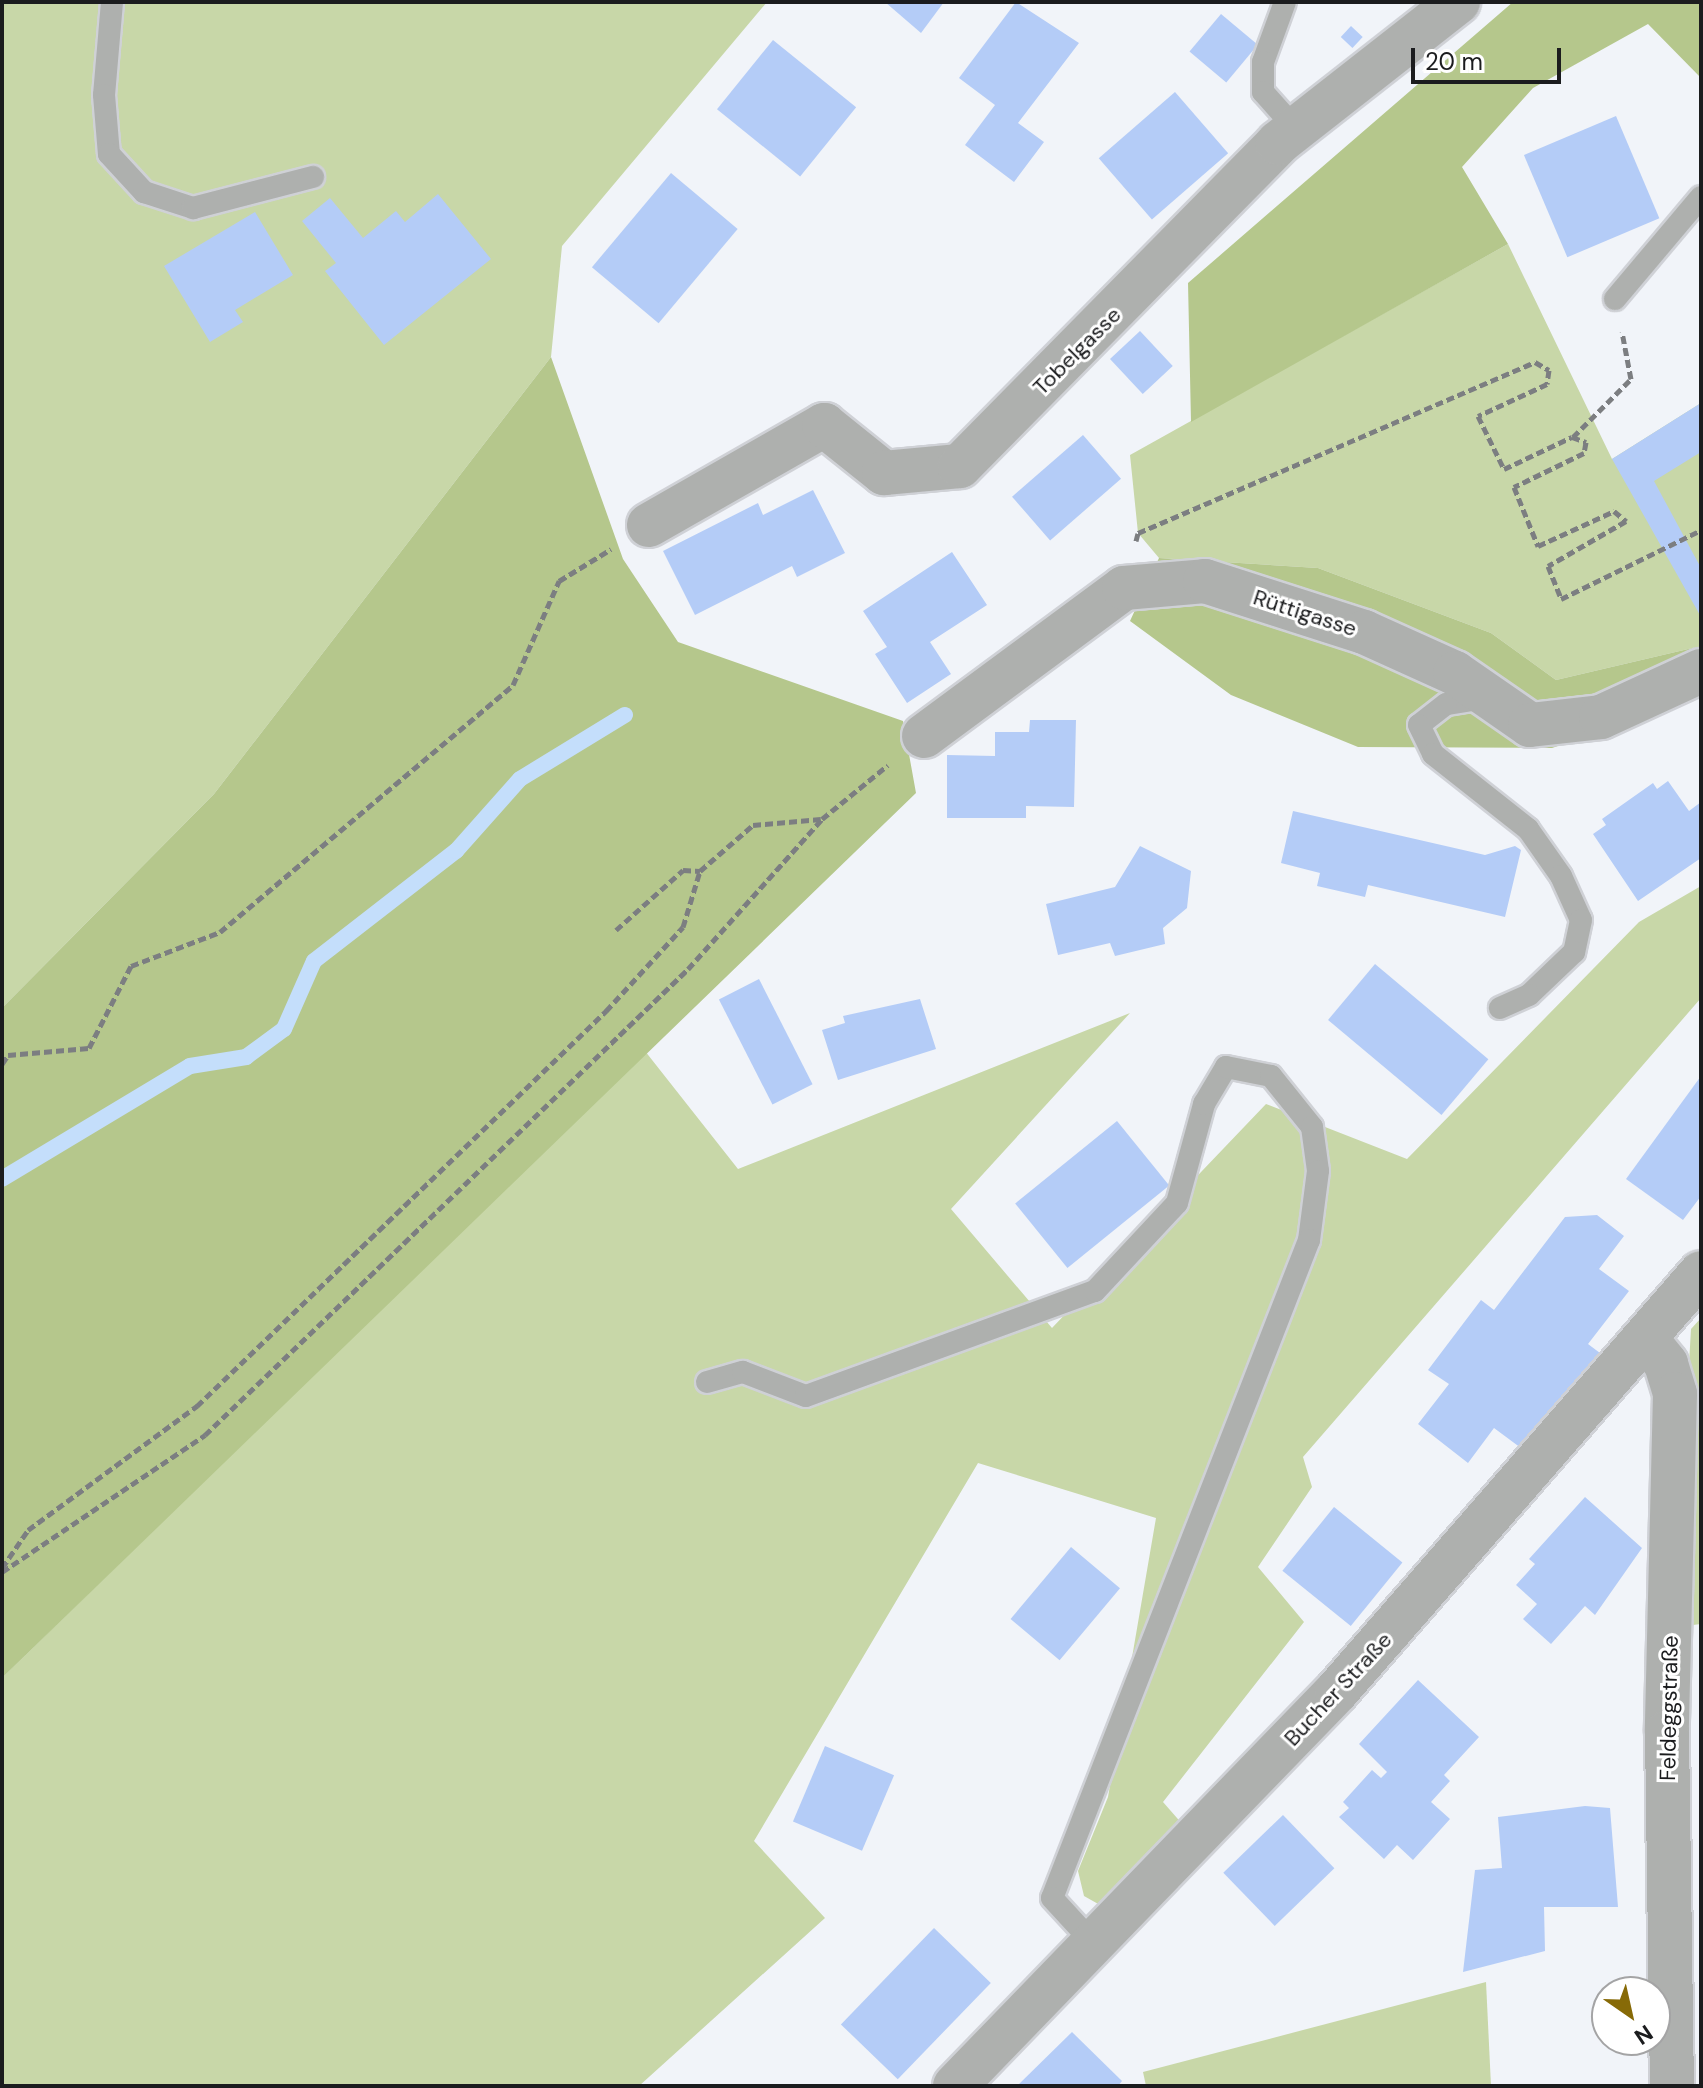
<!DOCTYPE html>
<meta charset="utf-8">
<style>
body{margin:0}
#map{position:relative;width:1703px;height:2088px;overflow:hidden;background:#f1f4f9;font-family:"DM Sans",sans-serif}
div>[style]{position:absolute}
.green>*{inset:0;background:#c8d7a8}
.forest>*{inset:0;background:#b5c78c}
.stream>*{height:16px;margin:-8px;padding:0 8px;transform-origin:8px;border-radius:8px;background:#c4defb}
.building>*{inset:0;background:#b4ccf7;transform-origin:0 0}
.path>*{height:5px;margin-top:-2.5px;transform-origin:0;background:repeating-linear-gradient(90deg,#7c7e81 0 8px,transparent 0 12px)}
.roads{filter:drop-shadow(2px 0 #cfd1d6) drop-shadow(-2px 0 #cfd1d6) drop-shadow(0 2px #cfd1d6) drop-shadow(0 -2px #cfd1d6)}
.service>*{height:22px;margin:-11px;padding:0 11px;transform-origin:11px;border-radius:11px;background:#aeb0ae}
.minor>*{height:44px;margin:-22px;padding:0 22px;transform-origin:22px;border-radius:22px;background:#aeb0ae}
.tertiary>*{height:44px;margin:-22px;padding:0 22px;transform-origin:22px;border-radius:22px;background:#aeb0ae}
span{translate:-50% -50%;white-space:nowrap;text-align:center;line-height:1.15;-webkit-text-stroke:6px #fff;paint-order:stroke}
.street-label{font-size:22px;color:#1b1c1e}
.frame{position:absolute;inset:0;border:4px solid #1b1c1e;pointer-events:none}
.north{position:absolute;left:1591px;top:1976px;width:80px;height:80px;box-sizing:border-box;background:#fff;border:2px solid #a4a4a5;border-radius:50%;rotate:146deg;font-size:22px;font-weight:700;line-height:32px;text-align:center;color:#1b1c1e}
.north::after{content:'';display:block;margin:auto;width:28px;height:36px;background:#876a07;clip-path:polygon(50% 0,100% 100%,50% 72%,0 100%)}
.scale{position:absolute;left:1411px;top:48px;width:150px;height:36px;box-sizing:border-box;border:4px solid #1b1c1e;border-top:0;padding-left:10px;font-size:24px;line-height:28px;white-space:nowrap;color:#1b1c1e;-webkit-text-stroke:6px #fff;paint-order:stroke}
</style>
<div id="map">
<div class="green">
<div style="clip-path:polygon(2px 2px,767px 2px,562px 246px,551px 357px,214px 794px,2px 1008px)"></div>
<div style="clip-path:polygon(1508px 244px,1612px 459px,1701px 403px,1701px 646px,1556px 680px,1491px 633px,1318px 568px,1159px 558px,1138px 533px,1130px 455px)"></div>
<div style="clip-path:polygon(1701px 886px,1701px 998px,1303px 1457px,1312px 1487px,1258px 1567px,1304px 1622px,1163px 1802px,1184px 1826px,1100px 1905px,1084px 1896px,1078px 1871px,1108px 1797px,1156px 1518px,978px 1463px,754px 1841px,825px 1918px,639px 2086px,2px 2086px,2px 1678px,645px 1051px,738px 1169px,1130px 1013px,951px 1209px,1052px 1328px,1266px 1104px,1407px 1159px,1639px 922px)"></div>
<div style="clip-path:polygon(1701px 1318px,1701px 1624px,1685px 1626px,1696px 1401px,1689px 1364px,1691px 1329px)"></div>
<div style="clip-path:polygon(1486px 1982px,1491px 2086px,1146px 2086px,1143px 2072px)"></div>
</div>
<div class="forest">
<div style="clip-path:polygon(1513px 2px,1701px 2px,1701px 78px,1648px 24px,1533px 88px,1462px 167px,1508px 244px,1191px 422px,1188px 283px)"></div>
<div style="clip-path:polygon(551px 357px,623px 559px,678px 642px,903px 721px,916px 793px,2px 1678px,2px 1008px,214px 794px)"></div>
<div style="clip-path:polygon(1159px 558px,1318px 568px,1491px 633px,1556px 680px,1701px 646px,1701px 697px,1552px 748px,1358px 747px,1231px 695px,1130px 621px)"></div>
</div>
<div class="stream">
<div style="left:2px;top:1179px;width:219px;rotate:-31deg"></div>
<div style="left:190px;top:1066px;width:57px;rotate:-9.1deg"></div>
<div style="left:246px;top:1057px;width:47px;rotate:-36.4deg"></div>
<div style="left:284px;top:1029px;width:74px;rotate:-66.2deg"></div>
<div style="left:314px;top:961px;width:180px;rotate:-37.8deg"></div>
<div style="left:456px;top:851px;width:96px;rotate:-48.4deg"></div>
<div style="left:520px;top:779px;width:123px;rotate:-31.4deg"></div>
</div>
<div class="building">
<div style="clip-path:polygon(885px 2px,944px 2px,921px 33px)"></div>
<div style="clip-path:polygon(1016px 2px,1079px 43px,1018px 123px,1044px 142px,1014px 182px,965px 145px,995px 105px,959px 78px)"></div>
<div style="left:1221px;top:14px;width:48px;height:49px;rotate:40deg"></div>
<div style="left:1351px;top:26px;width:16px;height:15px;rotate:43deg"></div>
<div style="left:773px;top:40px;width:107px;height:89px;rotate:39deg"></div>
<div style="left:1175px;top:92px;width:81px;height:101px;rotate:49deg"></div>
<div style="left:1616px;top:116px;width:111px;height:100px;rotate:67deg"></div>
<div style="left:671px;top:173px;width:87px;height:123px;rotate:40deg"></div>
<div style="clip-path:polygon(438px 194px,491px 259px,384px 345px,325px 271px,336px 263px,302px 221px,330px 198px,363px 238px,396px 211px,405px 222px)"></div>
<div style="clip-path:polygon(255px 212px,293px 275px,235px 310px,243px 322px,210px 342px,164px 266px)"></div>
<div style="left:1140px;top:331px;width:48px;height:41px;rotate:47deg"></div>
<div style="clip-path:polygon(1701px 403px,1701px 452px,1654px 481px,1701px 568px,1701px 617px,1612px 459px)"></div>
<div style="left:1083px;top:435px;width:58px;height:94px;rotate:49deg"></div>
<div style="clip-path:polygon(813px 490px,845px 553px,797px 577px,792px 566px,695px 615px,663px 551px,758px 503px,763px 515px)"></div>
<div style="clip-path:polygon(952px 552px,987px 605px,930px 642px,951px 674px,907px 703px,875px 654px,887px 647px,863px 611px)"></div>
<div style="clip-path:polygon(1030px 720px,1076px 720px,1074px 807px,1026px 806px,1026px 818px,947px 818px,947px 755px,995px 756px,995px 732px,1029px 732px)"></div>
<div style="clip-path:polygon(1668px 781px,1689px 811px,1701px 802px,1701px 858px,1638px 901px,1593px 834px,1606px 825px,1602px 819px,1653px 783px,1657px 789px)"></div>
<div style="clip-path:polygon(1293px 811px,1485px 855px,1515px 846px,1521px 850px,1505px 917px,1368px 885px,1365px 897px,1317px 886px,1320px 873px,1281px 863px)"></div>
<div style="clip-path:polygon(1140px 846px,1191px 871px,1187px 908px,1163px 928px,1165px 944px,1115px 956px,1110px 943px,1058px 955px,1046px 904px,1115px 887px)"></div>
<div style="left:1375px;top:964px;width:148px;height:73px;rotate:40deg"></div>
<div style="left:759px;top:979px;width:118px;height:45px;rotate:63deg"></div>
<div style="clip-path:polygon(920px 999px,936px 1049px,838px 1080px,822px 1030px,845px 1023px,843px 1016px)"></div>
<div style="clip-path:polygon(1701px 1076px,1701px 1196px,1683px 1220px,1626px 1179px)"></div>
<div style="left:1117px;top:1121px;width:83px;height:131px;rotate:51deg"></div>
<div style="clip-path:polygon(1597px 1215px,1624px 1236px,1599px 1269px,1629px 1291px,1588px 1344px,1600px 1353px,1525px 1451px,1494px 1428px,1468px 1463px,1418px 1424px,1449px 1384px,1428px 1370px,1481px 1300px,1494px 1310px,1565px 1217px)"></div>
<div style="clip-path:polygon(1585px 1497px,1642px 1548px,1595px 1615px,1585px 1606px,1551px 1644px,1523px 1619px,1537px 1604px,1516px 1585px,1535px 1564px,1529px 1559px)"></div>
<div style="left:1334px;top:1507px;width:88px;height:82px;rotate:39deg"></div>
<div style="left:1071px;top:1547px;width:64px;height:94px;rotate:40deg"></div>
<div style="clip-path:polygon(1418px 1680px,1479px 1737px,1444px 1775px,1450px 1781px,1431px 1802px,1450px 1819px,1413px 1860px,1397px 1845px,1384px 1859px,1339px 1817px,1349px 1808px,1343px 1802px,1372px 1770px,1381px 1778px,1387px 1772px,1359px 1744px)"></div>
<div style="left:825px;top:1746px;width:75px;height:82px;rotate:23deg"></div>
<div style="clip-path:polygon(1585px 1806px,1610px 1808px,1618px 1907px,1544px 1907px,1545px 1951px,1463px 1972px,1475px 1870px,1502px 1868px,1498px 1817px)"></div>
<div style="left:1283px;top:1815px;width:74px;height:83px;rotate:46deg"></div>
<div style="left:934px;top:1928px;width:79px;height:134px;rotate:44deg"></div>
<div style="clip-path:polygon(1072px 2032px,1122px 2081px,1118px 2086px,1017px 2086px)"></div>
</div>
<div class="path">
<div style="left:1573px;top:437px;width:82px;rotate:-45deg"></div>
<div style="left:1631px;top:379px;width:48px;rotate:-100.8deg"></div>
<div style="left:1136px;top:541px;width:8px;rotate:-76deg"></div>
<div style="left:1138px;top:533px;width:432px;rotate:-23.3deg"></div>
<div style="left:1535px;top:362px;width:16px;rotate:30deg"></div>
<div style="left:1549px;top:370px;width:14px;rotate:98deg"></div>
<div style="left:1547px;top:384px;width:76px;rotate:155.1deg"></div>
<div style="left:1478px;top:416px;width:59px;rotate:63.9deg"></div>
<div style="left:1504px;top:469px;width:75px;rotate:-25.2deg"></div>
<div style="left:1572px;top:437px;width:15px;rotate:20deg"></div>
<div style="left:1586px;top:442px;width:11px;rotate:100deg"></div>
<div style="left:1584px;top:453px;width:78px;rotate:154.1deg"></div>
<div style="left:1514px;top:487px;width:64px;rotate:67.9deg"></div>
<div style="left:1538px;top:546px;width:84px;rotate:-24.7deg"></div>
<div style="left:1614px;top:511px;width:16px;rotate:40deg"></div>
<div style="left:1626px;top:521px;width:90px;rotate:150deg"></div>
<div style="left:1548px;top:566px;width:35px;rotate:68deg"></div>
<div style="left:1561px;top:599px;width:156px;rotate:-26.2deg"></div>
<div style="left:616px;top:930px;width:90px;rotate:-41.8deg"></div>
<div style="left:683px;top:870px;width:17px;rotate:3deg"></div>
<div style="left:2px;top:1064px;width:11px;rotate:-56deg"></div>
<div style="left:8px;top:1055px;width:81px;rotate:-4.9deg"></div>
<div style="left:89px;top:1048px;width:92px;rotate:-62.9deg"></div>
<div style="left:131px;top:966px;width:95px;rotate:-20.9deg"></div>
<div style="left:220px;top:932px;width:383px;rotate:-40.1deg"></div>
<div style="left:513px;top:685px;width:114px;rotate:-66.1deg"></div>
<div style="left:559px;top:581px;width:61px;rotate:-31.6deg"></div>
<div style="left:2px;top:1568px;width:46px;rotate:-55.6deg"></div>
<div style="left:28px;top:1530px;width:210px;rotate:-36.3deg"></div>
<div style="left:197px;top:1406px;width:569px;rotate:-44deg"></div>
<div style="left:606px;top:1011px;width:114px;rotate:-47.5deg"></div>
<div style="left:683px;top:927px;width:59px;rotate:-73.1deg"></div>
<div style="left:700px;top:871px;width:70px;rotate:-41deg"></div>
<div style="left:753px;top:825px;width:68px;rotate:-5deg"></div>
<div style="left:2px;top:1572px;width:245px;rotate:-34deg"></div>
<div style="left:205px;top:1435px;width:671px;rotate:-43.97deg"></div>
<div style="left:688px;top:969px;width:201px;rotate:-48.2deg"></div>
<div style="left:822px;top:819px;width:85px;rotate:-39.3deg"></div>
</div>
<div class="roads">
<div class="service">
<div style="left:112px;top:2px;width:93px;rotate:94.9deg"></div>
<div style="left:104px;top:95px;width:59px;rotate:85.2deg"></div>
<div style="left:109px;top:154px;width:52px;rotate:47.4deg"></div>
<div style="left:144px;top:192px;width:52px;rotate:18.1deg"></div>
<div style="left:193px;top:208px;width:124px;rotate:-14.5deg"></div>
<div style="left:1285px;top:2px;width:64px;rotate:110.1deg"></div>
<div style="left:1263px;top:62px;width:30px;rotate:90deg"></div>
<div style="left:1263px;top:92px;width:50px;rotate:48.3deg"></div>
<div style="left:1615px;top:299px;width:133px;rotate:-49.9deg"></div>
<div style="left:1485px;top:698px;width:39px;rotate:171deg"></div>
<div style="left:1446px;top:704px;width:34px;rotate:142deg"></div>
<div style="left:1419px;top:725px;width:32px;rotate:64deg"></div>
<div style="left:1433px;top:754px;width:121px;rotate:38.3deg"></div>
<div style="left:1528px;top:829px;width:57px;rotate:54.9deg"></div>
<div style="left:1561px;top:876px;width:48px;rotate:65.6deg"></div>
<div style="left:1581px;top:920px;width:33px;rotate:102deg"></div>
<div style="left:1574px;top:952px;width:62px;rotate:136.3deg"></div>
<div style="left:1529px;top:995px;width:32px;rotate:156deg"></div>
<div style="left:707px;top:1382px;width:37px;rotate:-16deg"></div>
<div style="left:743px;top:1372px;width:67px;rotate:20.9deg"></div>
<div style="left:806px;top:1396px;width:307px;rotate:-20deg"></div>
<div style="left:1095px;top:1291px;width:120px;rotate:-47deg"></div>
<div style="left:1177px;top:1203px;width:103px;rotate:-74.7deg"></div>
<div style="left:1204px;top:1104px;width:43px;rotate:-59.3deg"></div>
<div style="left:1226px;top:1067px;width:46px;rotate:11.3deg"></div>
<div style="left:1271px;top:1076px;width:65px;rotate:51.2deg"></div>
<div style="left:1312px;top:1127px;width:44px;rotate:82.2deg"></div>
<div style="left:1318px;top:1171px;width:70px;rotate:97.4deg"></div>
<div style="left:1309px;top:1240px;width:706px;rotate:111.33deg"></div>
<div style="left:1052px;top:1898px;width:64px;rotate:47.5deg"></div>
</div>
<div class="minor">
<div style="left:649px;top:525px;width:202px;rotate:-29.7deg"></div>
<div style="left:824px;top:425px;width:77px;rotate:38.7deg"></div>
<div style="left:884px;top:473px;width:76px;rotate:-5.3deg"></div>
<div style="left:960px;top:466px;width:453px;rotate:-45.4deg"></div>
<div style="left:1278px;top:143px;width:229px;rotate:-38.1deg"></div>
<div style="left:924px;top:736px;width:249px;rotate:-36.5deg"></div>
<div style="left:1124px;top:588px;width:81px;rotate:-4.9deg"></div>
<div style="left:1205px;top:581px;width:167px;rotate:17.8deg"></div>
<div style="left:1364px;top:632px;width:100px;rotate:24.3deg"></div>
<div style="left:1455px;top:673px;width:91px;rotate:34.7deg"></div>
<div style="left:1530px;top:725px;width:71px;rotate:-6.4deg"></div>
<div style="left:1601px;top:717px;width:110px;rotate:-24.7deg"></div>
<div style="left:1646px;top:1339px;width:32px;rotate:51deg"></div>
<div style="left:1666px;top:1364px;width:31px;rotate:73deg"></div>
<div style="left:1675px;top:1394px;width:338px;rotate:91.4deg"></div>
<div style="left:1667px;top:1732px;width:354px;rotate:89.2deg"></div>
</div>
<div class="tertiary">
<div style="left:955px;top:2086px;width:549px;rotate:-45.96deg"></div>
<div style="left:1337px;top:1691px;width:554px;rotate:-48.95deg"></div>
</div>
</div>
<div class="street-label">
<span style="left:1077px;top:351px;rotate:-45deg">Tobelgasse</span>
<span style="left:1305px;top:613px;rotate:18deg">Rüttigasse</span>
<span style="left:1338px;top:1689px;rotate:-47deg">Bucher Straße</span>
<span style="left:1669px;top:1708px;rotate:-89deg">Feldeggstraße</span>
</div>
<div class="frame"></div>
<div class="north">N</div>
<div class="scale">20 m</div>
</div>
